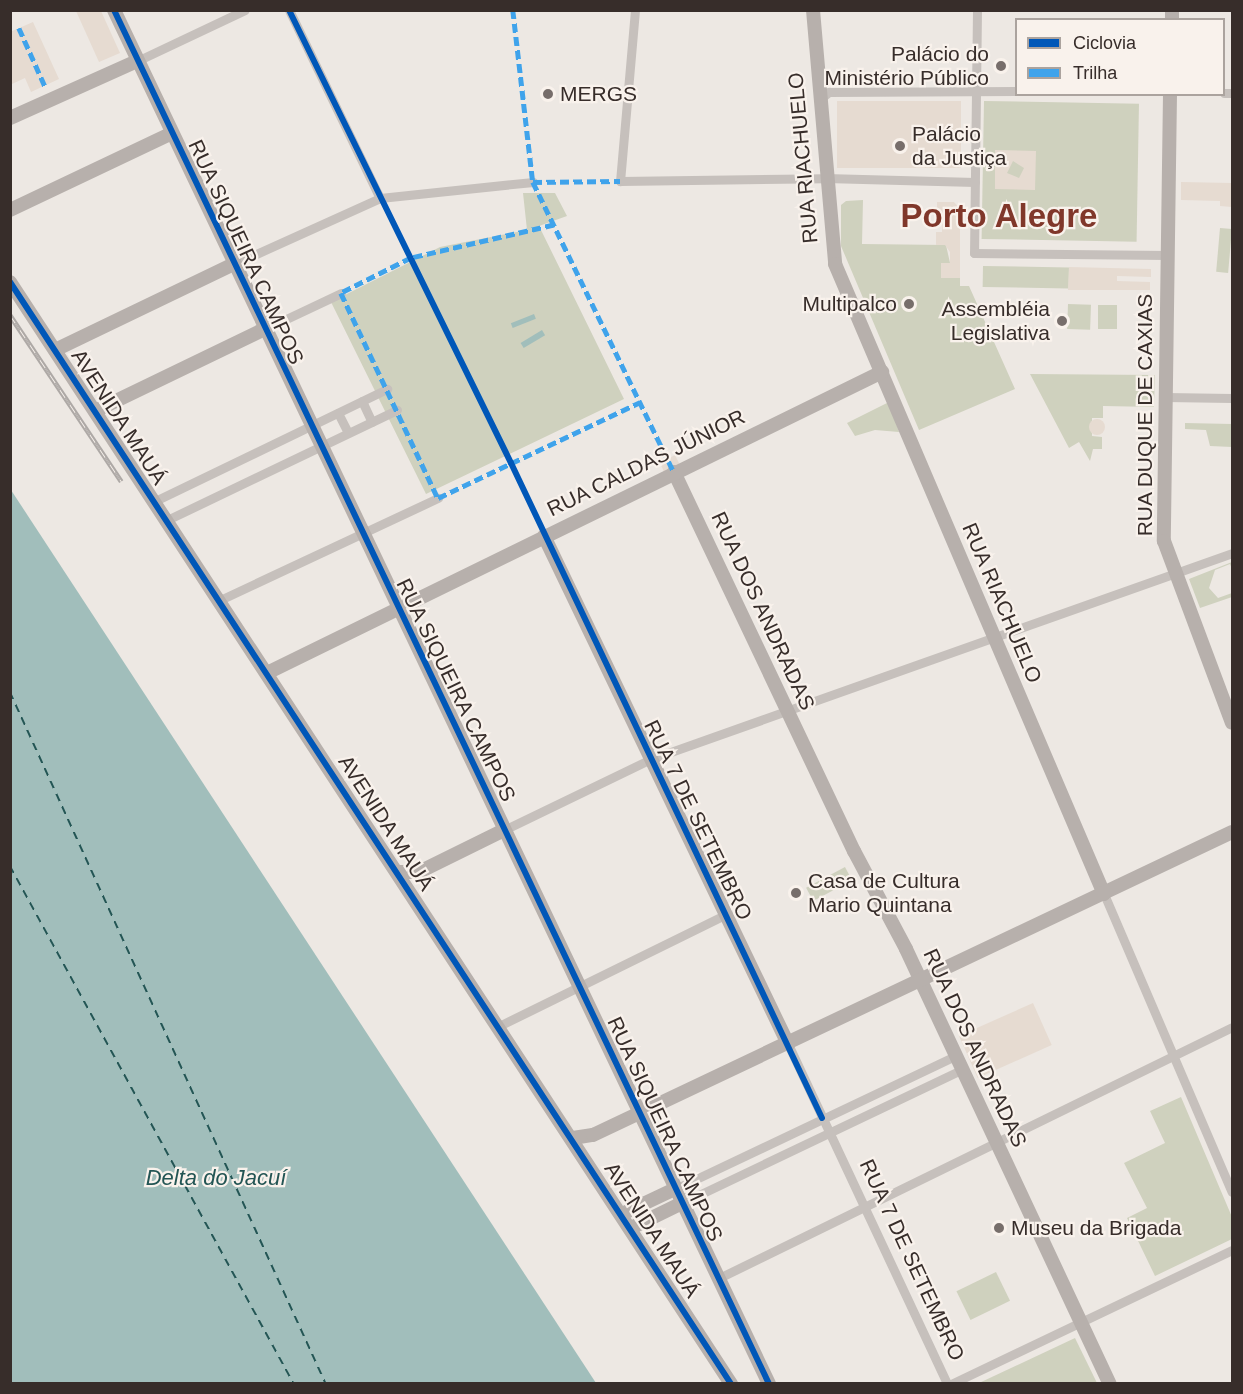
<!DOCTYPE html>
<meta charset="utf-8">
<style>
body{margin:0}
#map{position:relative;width:1243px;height:1394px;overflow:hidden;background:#ede8e3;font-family:Helvetica,sans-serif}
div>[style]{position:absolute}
.green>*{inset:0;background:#cfd1be;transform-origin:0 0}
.plaza>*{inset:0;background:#e6dbd1;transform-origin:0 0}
.round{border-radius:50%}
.water>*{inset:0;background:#a1bebb;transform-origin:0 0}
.ferry>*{height:1.5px;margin-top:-0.75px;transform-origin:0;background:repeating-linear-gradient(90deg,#235554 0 8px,transparent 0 14px)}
.street>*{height:9px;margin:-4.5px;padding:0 4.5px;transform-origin:4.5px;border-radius:4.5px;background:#c6c0bc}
.secondary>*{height:14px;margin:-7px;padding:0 7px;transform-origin:7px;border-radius:7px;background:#b7b0ac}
.rail>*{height:5px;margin-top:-2.5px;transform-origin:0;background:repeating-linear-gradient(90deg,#f9f2ec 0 9px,#aea9a6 0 18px);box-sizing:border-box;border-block:2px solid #aea9a6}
.quiet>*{height:4.5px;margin-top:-2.25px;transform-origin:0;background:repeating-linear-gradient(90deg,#3fa3eb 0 9px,transparent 0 13.5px)}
.cycleway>*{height:6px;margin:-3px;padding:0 3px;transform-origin:3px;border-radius:3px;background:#0057b8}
.dots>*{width:16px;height:16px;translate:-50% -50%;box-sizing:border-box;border:3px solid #f9f2ec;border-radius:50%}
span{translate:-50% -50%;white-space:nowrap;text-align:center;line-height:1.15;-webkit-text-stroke:4.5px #f9f2ec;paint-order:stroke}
.poi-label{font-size:21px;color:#372d2a}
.right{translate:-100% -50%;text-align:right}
.left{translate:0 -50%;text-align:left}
.street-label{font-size:21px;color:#372d2a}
.water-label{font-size:22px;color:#235554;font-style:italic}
.town-label{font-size:33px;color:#80372a;font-weight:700}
.frame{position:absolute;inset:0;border:12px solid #372d2a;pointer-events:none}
.legend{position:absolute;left:1015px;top:18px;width:210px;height:78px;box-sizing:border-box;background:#f9f2ec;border:2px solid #aba39e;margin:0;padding:8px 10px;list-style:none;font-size:18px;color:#372d2a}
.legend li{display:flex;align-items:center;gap:12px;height:30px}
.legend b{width:30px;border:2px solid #aba39e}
</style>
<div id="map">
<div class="green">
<div style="left:984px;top:101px;width:155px;height:138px;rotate:1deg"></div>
<div style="clip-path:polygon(523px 193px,555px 193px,567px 216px,539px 226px,624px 399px,426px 494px,331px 302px,440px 247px,527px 230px)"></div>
<div style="clip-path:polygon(863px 200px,862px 244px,946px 245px,950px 263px,942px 278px,960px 278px,960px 286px,969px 286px,1015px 389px,919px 430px,841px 246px,841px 205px,846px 201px)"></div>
<div style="left:1220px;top:228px;width:12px;height:44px;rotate:5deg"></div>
<div style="left:983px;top:266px;width:86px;height:21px;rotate:1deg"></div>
<div style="left:1068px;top:304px;width:23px;height:25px;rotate:2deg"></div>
<div style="left:1098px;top:305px;width:19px;height:24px"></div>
<div style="clip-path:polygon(1030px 374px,1155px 375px,1154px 407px,1103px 406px,1103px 418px,1092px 418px,1092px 436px,1102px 437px,1102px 449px,1093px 449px,1090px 461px,1079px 442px,1069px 448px)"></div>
<div style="clip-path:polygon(889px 402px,899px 432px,875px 430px,855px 436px,847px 423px)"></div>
<div style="clip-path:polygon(1185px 423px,1232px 424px,1232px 447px,1210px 446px,1206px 430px,1185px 429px)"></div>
<div style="clip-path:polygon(1232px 562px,1232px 569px,1230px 564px,1215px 570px,1209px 588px,1218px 598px,1232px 593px,1232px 597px,1200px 608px,1189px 579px)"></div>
<div style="left:845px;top:867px;width:15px;height:44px;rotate:62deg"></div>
<div style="clip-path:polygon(1181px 1097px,1232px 1217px,1232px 1239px,1155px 1276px,1127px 1218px,1147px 1208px,1124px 1163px,1165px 1143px,1150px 1111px)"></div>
<div style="left:996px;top:1272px;width:32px;height:44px;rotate:64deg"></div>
<div style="clip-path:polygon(1075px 1338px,1097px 1383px,979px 1383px)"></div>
</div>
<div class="plaza">
<div style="clip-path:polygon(76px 11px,101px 11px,120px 53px,99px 62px)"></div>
<div style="clip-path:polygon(33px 22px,59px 79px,31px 92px,25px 78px,12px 84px,11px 80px,10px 32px)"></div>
<div style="left:837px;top:101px;width:124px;height:67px"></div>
<div style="clip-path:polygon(evenodd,995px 150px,1036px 151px,1035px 190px,995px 189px,995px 150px,1013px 161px,1024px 168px,1019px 178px,1007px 173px,1013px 161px)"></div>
<div style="clip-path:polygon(1181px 182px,1232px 183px,1232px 207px,1220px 206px,1220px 201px,1181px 200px)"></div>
<div style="clip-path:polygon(937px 202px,954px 202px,960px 209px,960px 278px,941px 278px,941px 263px,950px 263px,950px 252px,945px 245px,936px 245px,936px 232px,942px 232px,942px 215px,937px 214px)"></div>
<div style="clip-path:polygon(1069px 267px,1151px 269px,1151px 277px,1117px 276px,1117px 281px,1150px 282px,1150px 290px,1068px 290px)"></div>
<div class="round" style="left:1089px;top:419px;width:16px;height:16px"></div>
<div style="clip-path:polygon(675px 455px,680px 465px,664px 472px,660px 463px)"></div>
<div style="left:1033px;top:1003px;width:46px;height:81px;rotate:66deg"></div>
</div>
<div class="water">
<div style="left:534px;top:314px;width:5px;height:25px;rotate:68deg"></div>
<div style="left:542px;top:330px;width:6px;height:25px;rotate:59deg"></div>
<div style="clip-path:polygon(10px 490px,11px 490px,596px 1383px,11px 1383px)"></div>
</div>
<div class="ferry">
<div style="left:10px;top:692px;width:761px;rotate:65.46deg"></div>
<div style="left:10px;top:866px;width:591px;rotate:61.27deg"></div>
</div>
<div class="street">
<div style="left:289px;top:10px;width:209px;rotate:64.2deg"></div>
<div style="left:635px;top:10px;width:172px;rotate:95deg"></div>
<div style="left:620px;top:181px;width:205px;rotate:-0.8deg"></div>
<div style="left:825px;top:178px;width:150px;rotate:1.5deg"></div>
<div style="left:977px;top:10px;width:243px;rotate:90.7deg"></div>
<div style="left:974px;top:253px;width:193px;rotate:0.6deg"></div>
<div style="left:137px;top:61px;width:119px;rotate:-25.3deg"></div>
<div style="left:1224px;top:93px;width:8px"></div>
<div style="left:819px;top:100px;width:13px;rotate:-39deg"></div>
<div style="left:829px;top:92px;width:187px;rotate:-0.3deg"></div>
<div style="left:234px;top:264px;width:160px;rotate:-24.3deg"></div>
<div style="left:380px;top:198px;width:154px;rotate:-6deg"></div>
<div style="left:265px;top:329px;width:84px;rotate:-25.3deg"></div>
<div style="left:1165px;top:397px;width:67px;rotate:0.9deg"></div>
<div style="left:362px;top:401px;width:23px;rotate:65deg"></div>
<div style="left:338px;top:413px;width:22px;rotate:63deg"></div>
<div style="left:155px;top:501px;width:258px;rotate:-25.8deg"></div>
<div style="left:167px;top:520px;width:255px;rotate:-25.6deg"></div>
<div style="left:220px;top:600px;width:241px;rotate:-25.1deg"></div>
<div style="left:504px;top:830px;width:163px;rotate:-25.8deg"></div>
<div style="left:651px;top:759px;width:616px;rotate:-19.52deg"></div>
<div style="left:1104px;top:894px;width:324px;rotate:66.8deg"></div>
<div style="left:499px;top:1026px;width:252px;rotate:-26.2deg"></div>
<div style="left:788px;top:1044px;width:375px;rotate:64.9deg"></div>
<div style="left:675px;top:1189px;width:310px;rotate:-25.4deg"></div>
<div style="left:682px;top:1203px;width:309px;rotate:-25.5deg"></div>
<div style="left:717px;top:1279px;width:573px;rotate:-26.07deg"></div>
<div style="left:951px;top:1384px;width:311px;rotate:-25.5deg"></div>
</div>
<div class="secondary">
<div style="left:114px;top:10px;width:1522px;rotate:64.51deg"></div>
<div style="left:813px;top:10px;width:255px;rotate:85deg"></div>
<div style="left:835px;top:264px;width:685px;rotate:66.88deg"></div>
<div style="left:1172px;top:20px;width:10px;rotate:-90deg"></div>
<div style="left:1170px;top:94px;width:447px;rotate:90.8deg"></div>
<div style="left:1164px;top:541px;width:194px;rotate:69.5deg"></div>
<div style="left:10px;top:118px;width:139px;rotate:-24.2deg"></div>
<div style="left:10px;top:210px;width:179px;rotate:-25.4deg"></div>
<div style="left:10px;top:282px;width:1317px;rotate:56.8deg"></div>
<div style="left:55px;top:350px;width:199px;rotate:-25.7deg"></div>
<div style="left:95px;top:411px;width:189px;rotate:-25.8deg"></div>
<div style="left:674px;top:472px;width:420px;rotate:64.6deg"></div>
<div style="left:854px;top:851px;width:111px;rotate:62deg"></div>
<div style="left:906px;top:949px;width:480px;rotate:64.9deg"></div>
<div style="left:544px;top:536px;width:564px;rotate:64.34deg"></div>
<div style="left:267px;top:673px;width:685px;rotate:-26.08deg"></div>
<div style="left:399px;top:872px;width:20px"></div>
<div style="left:419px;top:872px;width:95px;rotate:-26.3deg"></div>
<div style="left:573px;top:1138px;width:20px;rotate:-9deg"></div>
<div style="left:593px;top:1135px;width:707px;rotate:-25.37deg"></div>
<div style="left:622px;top:1214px;width:59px;rotate:-25.3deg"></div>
<div style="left:631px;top:1228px;width:57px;rotate:-26.1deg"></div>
</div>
<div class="rail">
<div style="left:10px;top:315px;width:200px;rotate:56.2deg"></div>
</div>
<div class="quiet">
<div style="left:513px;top:10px;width:173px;rotate:83.4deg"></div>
<div style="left:533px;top:182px;width:322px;rotate:64.1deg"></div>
<div style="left:19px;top:28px;width:64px;rotate:65.9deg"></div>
<div style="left:533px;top:182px;width:87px;rotate:-0.7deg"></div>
<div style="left:554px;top:225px;width:147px;rotate:167deg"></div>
<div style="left:411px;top:258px;width:78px;rotate:153.4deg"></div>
<div style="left:341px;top:293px;width:227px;rotate:64.7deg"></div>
<div style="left:438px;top:498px;width:224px;rotate:-25.4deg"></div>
</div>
<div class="cycleway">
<div style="left:114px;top:10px;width:1522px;rotate:64.51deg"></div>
<div style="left:289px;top:10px;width:504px;rotate:63.89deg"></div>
<div style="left:511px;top:463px;width:725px;rotate:64.6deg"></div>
<div style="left:10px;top:282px;width:1317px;rotate:56.8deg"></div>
</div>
<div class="dots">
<div style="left:1001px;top:66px;background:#776e6b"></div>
<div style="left:548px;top:94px;background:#776e6b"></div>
<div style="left:900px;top:146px;background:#776e6b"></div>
<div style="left:909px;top:304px;background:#776e6b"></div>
<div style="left:1062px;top:321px;background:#776e6b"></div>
<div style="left:796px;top:893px;background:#776e6b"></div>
<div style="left:999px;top:1228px;background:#776e6b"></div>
</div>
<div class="poi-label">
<span class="right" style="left:989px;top:66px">Palácio do<br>Ministério Público</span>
<span class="left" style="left:560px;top:94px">MERGS</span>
<span class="left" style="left:912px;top:146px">Palácio<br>da Justiça</span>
<span class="right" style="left:897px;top:304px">Multipalco</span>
<span class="right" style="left:1050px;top:321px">Assembléia<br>Legislativa</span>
<span class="left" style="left:808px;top:893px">Casa de Cultura<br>Mario Quintana</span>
<span class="left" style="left:1011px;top:1228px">Museu da Brigada</span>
</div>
<div class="street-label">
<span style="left:803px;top:158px;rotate:-95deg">RUA RIACHUELO</span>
<span style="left:246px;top:252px;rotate:65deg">RUA SIQUEIRA CAMPOS</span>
<span style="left:1145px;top:415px;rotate:-90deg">RUA DUQUE DE CAXIAS</span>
<span style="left:119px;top:417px;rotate:57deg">AVENIDA MAUÁ</span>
<span style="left:646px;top:463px;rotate:-26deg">RUA CALDAS JÚNIOR</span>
<span style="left:1002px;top:603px;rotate:67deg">RUA RIACHUELO</span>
<span style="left:763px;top:611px;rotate:65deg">RUA DOS ANDRADAS</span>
<span style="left:456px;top:690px;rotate:64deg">RUA SIQUEIRA CAMPOS</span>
<span style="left:698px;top:820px;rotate:64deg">RUA 7 DE SETEMBRO</span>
<span style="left:386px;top:823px;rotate:57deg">AVENIDA MAUÁ</span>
<span style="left:975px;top:1048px;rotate:65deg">RUA DOS ANDRADAS</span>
<span style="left:665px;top:1129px;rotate:65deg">RUA SIQUEIRA CAMPOS</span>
<span style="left:652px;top:1230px;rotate:57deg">AVENIDA MAUÁ</span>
<span style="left:912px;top:1260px;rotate:65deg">RUA 7 DE SETEMBRO</span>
</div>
<div class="water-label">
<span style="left:216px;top:1178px">Delta do Jacuí</span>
</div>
<div class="town-label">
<span style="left:999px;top:216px">Porto Alegre</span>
</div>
<div class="frame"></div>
<ul class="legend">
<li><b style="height:8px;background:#0057b8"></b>Ciclovia</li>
<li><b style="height:8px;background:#3fa3eb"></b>Trilha</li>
</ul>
</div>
